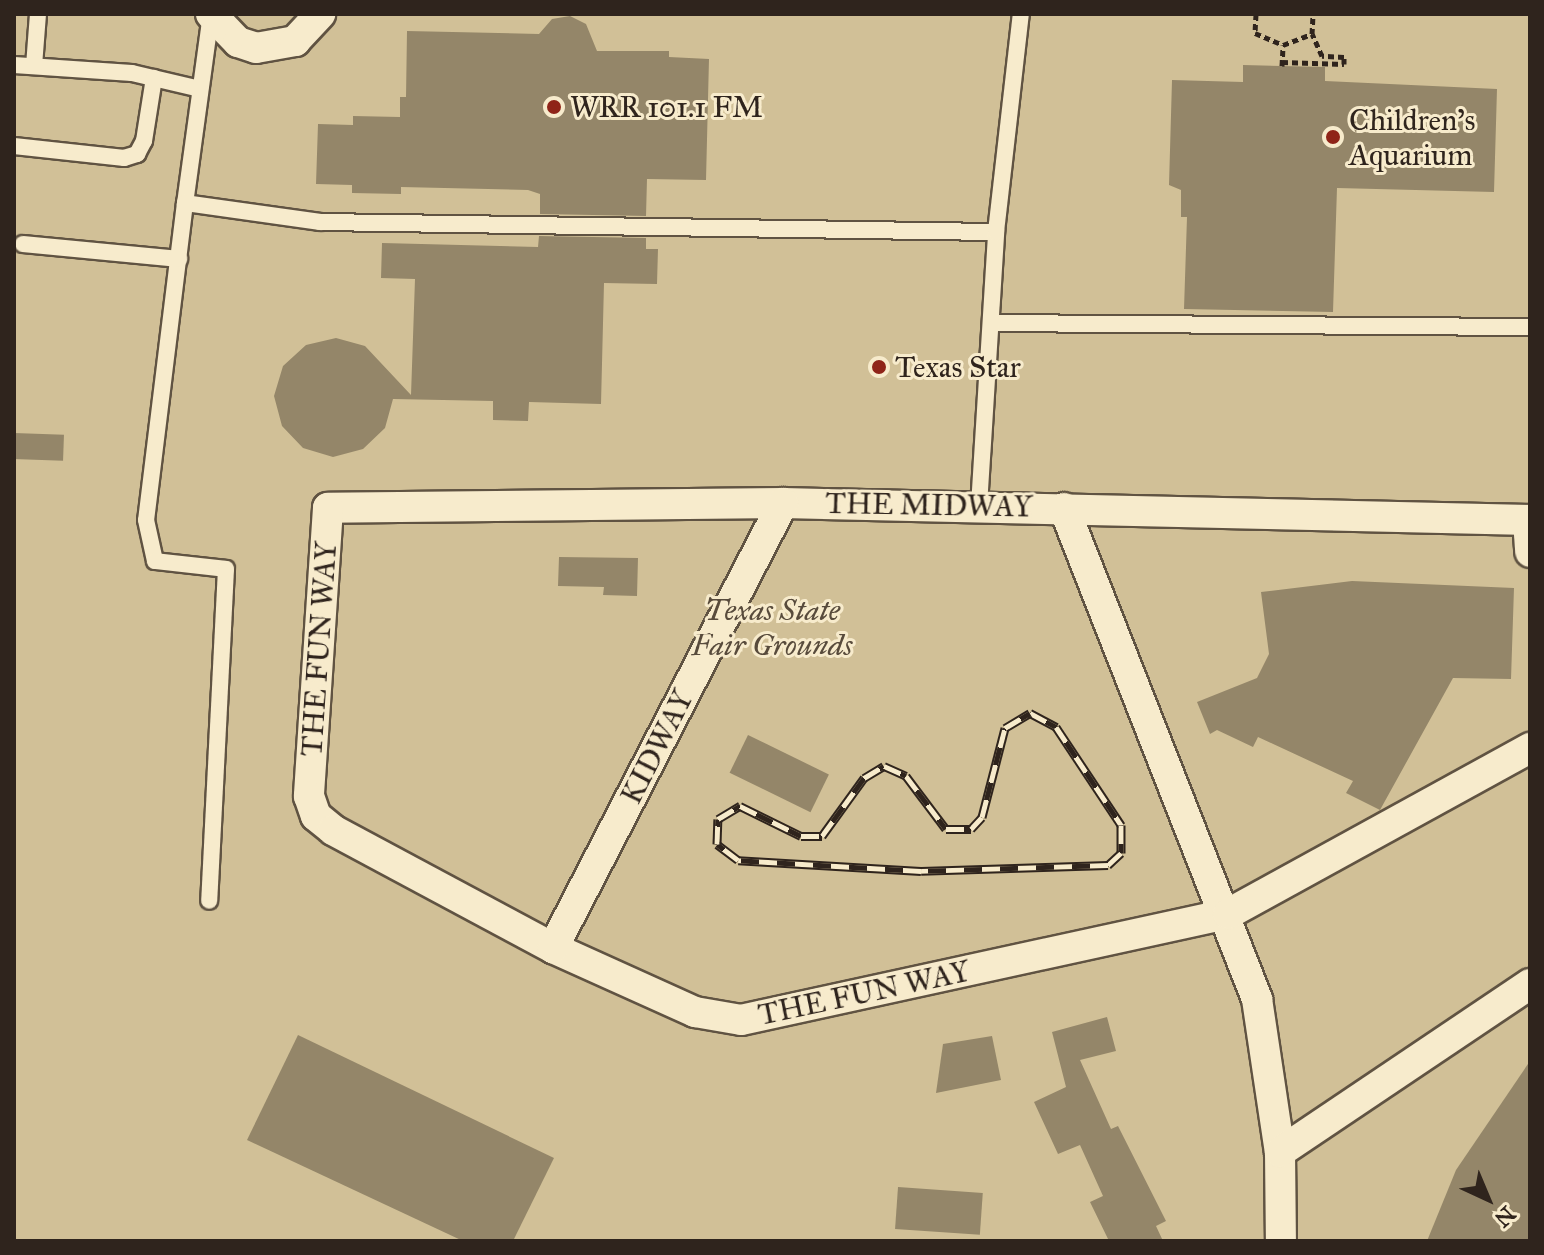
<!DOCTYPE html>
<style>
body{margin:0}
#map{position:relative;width:1544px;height:1255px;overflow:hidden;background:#f2e0b0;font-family:"IM FELL Great Primer",serif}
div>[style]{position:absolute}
.green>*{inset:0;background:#d1c097;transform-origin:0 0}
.building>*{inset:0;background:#948669;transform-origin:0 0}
.path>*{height:5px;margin-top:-2.5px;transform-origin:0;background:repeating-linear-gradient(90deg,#2f241d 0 6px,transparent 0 10px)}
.roads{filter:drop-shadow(2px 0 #605342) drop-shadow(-2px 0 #605342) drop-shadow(0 2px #605342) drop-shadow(0 -2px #605342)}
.lane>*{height:16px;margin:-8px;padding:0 8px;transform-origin:8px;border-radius:8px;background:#f7ebcc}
.street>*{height:30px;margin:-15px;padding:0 15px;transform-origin:15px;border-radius:15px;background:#f7ebcc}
.rail>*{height:9px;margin-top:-4.5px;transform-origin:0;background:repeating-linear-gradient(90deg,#f7ebcc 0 18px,#2f241d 0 36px);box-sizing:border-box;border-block:2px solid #2f241d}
.dots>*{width:22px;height:22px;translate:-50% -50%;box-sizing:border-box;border:4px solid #f7ebcc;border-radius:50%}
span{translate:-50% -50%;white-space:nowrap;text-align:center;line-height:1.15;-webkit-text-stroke:6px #f7ebcc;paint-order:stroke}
.poi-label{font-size:30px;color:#2f241d}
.left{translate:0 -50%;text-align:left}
.street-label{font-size:30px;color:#2f241d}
.park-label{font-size:30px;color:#584b3c;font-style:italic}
.frame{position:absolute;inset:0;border:16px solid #2f241d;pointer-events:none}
.north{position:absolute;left:1448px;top:1159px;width:80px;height:80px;-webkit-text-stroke:6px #f7ebcc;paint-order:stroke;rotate:136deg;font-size:22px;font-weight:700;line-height:32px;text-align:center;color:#2f241d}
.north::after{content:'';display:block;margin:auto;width:28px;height:36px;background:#2f241d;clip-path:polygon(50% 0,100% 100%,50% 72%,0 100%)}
</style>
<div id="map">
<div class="green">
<div style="left:14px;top:14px;width:1516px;height:1227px"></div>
</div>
<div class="building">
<div style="clip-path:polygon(570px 16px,586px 24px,597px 51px,669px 51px,669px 57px,709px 59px,706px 180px,647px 179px,646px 216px,540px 214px,540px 194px,528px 190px,401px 187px,401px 194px,352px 193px,352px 185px,316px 184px,318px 124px,353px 125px,353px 116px,400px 117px,400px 97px,406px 97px,407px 31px,539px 34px,552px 19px)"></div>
<div style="clip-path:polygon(1243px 65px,1325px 67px,1325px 81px,1497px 89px,1494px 192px,1337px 188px,1333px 312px,1184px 309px,1187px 217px,1181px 217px,1181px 190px,1169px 185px,1172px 80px,1243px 82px)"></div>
<div style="clip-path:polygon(539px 236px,646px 238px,646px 249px,658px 249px,657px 284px,604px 283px,601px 404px,529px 402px,528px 421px,493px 420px,493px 401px,393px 399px,385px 428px,363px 449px,333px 457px,303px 448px,282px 426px,274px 396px,283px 366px,306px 345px,336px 338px,365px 346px,411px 395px,415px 279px,381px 278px,382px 243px,538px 247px)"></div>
<div style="left:14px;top:433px;width:50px;height:26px;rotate:2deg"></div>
<div style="clip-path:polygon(559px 557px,638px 558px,637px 596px,603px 595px,604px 587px,558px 586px)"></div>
<div style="clip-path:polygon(1352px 581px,1514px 588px,1511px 679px,1453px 678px,1380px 810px,1346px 793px,1353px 781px,1258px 737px,1253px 747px,1217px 730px,1210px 734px,1197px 702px,1257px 678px,1269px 654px,1261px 592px)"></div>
<div style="left:748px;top:735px;width:90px;height:42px;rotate:26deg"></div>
<div style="clip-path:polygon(1107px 1017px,1116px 1051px,1080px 1060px,1111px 1129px,1118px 1126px,1166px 1221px,1156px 1226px,1163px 1241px,1109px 1241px,1090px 1202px,1103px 1196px,1080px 1145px,1058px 1154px,1034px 1102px,1066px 1087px,1052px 1032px)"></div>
<div style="clip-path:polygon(298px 1035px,554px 1158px,513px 1241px,463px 1241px,247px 1140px)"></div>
<div style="clip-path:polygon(992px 1036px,1001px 1080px,936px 1093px,943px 1044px)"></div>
<div style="clip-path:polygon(1530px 1061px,1530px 1241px,1427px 1241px,1456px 1170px)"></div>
<div style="left:898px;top:1187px;width:85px;height:42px;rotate:4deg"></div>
</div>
<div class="path">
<div style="left:1256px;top:14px;width:19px;rotate:93deg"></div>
<div style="left:1255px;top:33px;width:30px;rotate:23deg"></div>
<div style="left:1283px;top:45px;width:31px;rotate:-21deg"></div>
<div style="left:1312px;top:34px;width:20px;rotate:-87deg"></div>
<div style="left:1282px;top:62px;width:62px;rotate:1.8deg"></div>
<div style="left:1344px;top:64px;width:7px;rotate:-90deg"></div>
<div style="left:1344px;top:57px;width:22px;rotate:-177deg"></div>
<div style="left:1322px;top:56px;width:24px;rotate:-114deg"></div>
<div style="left:1282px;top:66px;width:21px;rotate:-87deg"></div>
</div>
<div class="roads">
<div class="lane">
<div style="left:211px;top:14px;width:191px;rotate:97.8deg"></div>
<div style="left:185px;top:203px;width:136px;rotate:8deg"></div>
<div style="left:320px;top:222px;width:676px;rotate:0.85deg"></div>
<div style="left:14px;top:65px;width:118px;rotate:3.9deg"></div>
<div style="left:132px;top:73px;width:70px;rotate:13.2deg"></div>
<div style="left:34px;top:66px;width:52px;rotate:-85.6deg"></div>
<div style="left:14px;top:146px;width:111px;rotate:6.2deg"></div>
<div style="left:124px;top:158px;width:14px;rotate:-17deg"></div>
<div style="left:137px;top:154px;width:15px;rotate:-62deg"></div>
<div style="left:144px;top:141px;width:64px;rotate:-81deg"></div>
<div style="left:185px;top:203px;width:319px;rotate:97deg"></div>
<div style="left:146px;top:520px;width:42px;rotate:77.6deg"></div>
<div style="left:155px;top:561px;width:71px;rotate:6.4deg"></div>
<div style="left:226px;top:569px;width:332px;rotate:92.9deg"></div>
<div style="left:23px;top:244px;width:157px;rotate:5.5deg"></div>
<div style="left:991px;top:323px;width:539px;rotate:0.43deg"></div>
<div style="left:979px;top:506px;width:275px;rotate:-86.4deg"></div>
<div style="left:996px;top:232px;width:219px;rotate:-83.5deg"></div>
</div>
<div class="street">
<div style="left:211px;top:14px;width:39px;rotate:46deg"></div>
<div style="left:238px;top:42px;width:19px;rotate:18deg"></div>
<div style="left:256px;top:48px;width:40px;rotate:-10deg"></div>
<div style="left:295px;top:41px;width:37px;rotate:-47deg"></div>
<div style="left:1064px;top:508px;width:528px;rotate:68.54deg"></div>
<div style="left:1257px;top:999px;width:155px;rotate:81.5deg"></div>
<div style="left:1280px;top:1152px;width:89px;rotate:89.4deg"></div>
<div style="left:1528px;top:520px;width:32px;rotate:86deg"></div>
<div style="left:1530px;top:520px;width:747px;rotate:-178.7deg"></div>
<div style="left:783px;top:503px;width:455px;rotate:179.4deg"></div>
<div style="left:328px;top:508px;width:289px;rotate:93.8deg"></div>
<div style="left:309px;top:796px;width:21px;rotate:71deg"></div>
<div style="left:316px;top:816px;width:22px;rotate:39deg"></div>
<div style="left:333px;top:830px;width:250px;rotate:28.2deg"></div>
<div style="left:553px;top:948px;width:156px;rotate:24.3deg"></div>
<div style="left:695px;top:1012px;width:47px;rotate:9.9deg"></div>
<div style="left:741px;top:1020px;width:498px;rotate:-12.3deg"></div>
<div style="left:1228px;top:914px;width:345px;rotate:-28.8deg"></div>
<div style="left:553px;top:948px;width:501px;rotate:-62.67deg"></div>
<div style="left:1280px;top:1152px;width:301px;rotate:-33.9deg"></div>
</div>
</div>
<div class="rail">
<div style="left:1030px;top:713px;width:30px;rotate:28deg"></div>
<div style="left:1056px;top:727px;width:118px;rotate:56.4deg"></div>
<div style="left:1121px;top:825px;width:28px;rotate:90deg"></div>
<div style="left:1121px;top:853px;width:18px;rotate:137deg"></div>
<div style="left:1108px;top:865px;width:187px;rotate:178.2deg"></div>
<div style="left:921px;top:871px;width:183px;rotate:-176.6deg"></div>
<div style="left:738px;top:860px;width:26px;rotate:-143deg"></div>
<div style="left:717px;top:844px;width:25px;rotate:-88deg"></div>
<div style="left:718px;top:819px;width:26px;rotate:-31deg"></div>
<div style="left:740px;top:806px;width:68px;rotate:26.2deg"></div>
<div style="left:801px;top:836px;width:21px"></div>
<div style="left:822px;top:836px;width:72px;rotate:-54.1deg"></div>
<div style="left:864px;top:778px;width:23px;rotate:-31deg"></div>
<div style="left:884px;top:766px;width:24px;rotate:24deg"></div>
<div style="left:906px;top:776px;width:66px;rotate:53deg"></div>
<div style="left:946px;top:829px;width:25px"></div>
<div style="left:971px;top:829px;width:16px;rotate:-47deg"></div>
<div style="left:982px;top:817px;width:92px;rotate:-75.5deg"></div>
<div style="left:1005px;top:728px;width:29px;rotate:-31deg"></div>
</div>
<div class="dots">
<div style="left:554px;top:107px;background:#8f2418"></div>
<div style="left:1333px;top:137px;background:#8f2418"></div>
<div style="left:879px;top:367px;background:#8f2418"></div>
</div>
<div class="poi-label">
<span class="left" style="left:570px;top:107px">WRR 101.1 FM</span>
<span class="left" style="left:1349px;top:137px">Children's<br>Aquarium</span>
<span class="left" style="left:895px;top:367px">Texas Star</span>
</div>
<div class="street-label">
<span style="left:929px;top:505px;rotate:1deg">THE MIDWAY</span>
<span style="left:319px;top:649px;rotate:-86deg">THE FUN WAY</span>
<span style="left:657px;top:747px;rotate:-63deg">KIDWAY</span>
<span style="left:864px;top:993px;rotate:-12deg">THE FUN WAY</span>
</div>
<div class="park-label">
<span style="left:772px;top:627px">Texas State<br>Fair Grounds</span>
</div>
<div class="frame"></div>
<div class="north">N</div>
</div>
